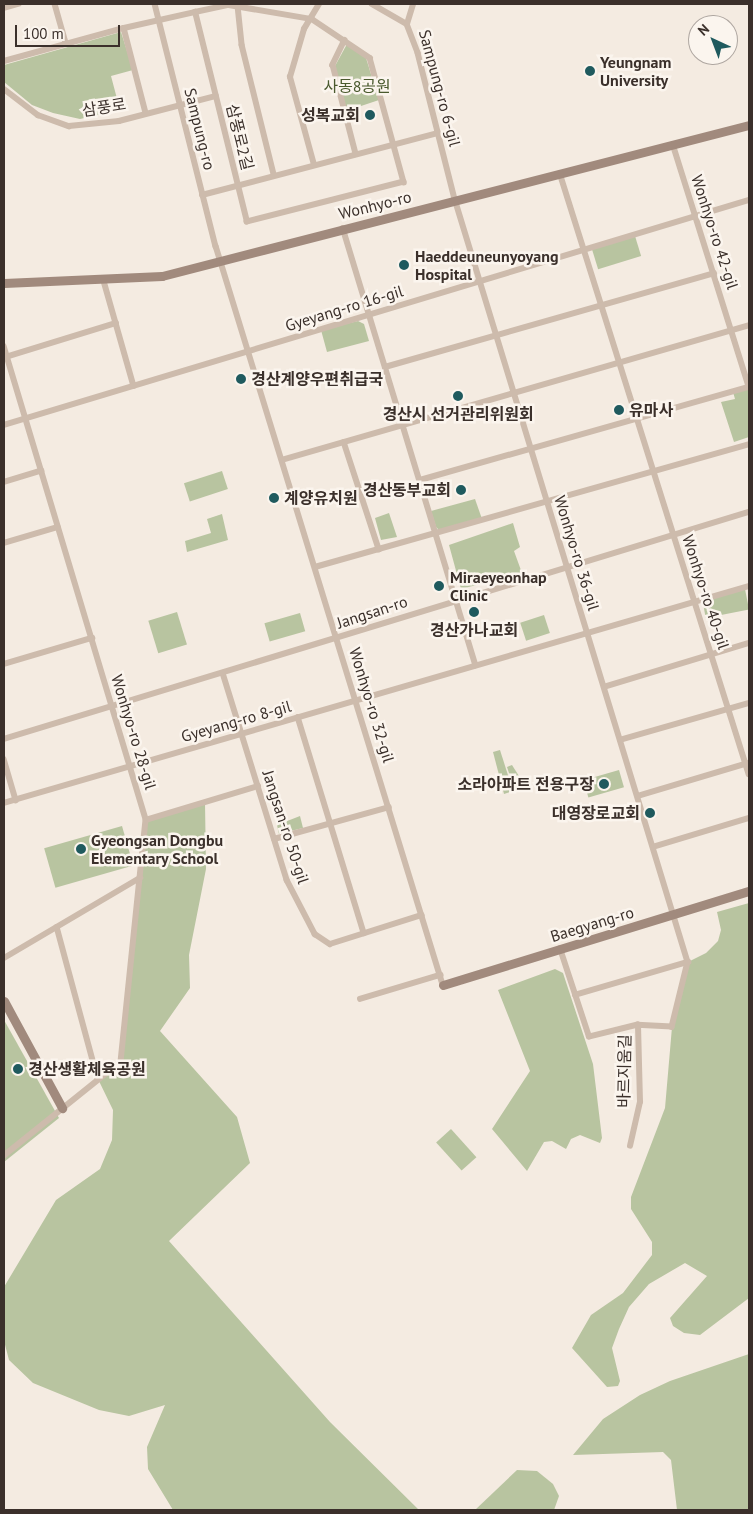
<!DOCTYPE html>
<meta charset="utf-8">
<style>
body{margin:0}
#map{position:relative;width:753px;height:1514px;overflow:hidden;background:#f4ebe1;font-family:"PT Sans","Noto Sans KR",sans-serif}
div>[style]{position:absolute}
.green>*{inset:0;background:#b8c4a0;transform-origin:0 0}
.street>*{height:5.5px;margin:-2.75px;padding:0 2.75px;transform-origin:2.75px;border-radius:2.75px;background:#cdbbac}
.secondary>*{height:9px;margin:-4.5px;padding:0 4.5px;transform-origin:4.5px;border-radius:4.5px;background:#a18a7d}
.dots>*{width:14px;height:14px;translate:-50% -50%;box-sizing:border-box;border:2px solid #fbf5ee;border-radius:50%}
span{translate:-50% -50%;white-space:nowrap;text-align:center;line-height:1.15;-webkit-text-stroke:5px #fbf5ee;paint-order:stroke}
.poi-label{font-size:16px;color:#3b302b;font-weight:700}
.left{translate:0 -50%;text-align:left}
.right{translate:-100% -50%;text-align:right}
.park-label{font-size:16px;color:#4a5a2e}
.street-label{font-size:16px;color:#3b302b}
.frame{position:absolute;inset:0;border:5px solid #3b302b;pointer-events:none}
.north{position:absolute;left:688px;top:15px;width:50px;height:50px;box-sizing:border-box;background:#fbf5ee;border:1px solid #aea6a0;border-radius:50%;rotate:317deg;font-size:14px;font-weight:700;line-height:20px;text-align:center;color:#3b302b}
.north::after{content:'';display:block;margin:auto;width:18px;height:22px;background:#1f5a5e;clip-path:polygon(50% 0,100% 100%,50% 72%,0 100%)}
.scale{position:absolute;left:15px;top:25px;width:105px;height:22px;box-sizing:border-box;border:2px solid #3b302b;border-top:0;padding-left:6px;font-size:15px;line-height:18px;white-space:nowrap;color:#3b302b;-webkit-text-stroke:4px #fbf5ee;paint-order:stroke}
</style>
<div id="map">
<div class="green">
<div style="clip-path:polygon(121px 32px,133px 70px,111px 76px,120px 110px,80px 119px,53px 113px,32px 105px,4px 82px,4px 65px)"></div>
<div style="clip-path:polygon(347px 44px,366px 58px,379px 100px,346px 111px,335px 66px)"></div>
<div style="left:635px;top:236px;width:21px;height:45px;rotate:73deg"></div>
<div style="clip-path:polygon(358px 321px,364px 324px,369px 341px,327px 352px,321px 330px)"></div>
<div style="clip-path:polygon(749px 388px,749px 437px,734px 442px,721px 402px,735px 399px,733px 392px)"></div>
<div style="left:222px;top:471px;width:19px;height:40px;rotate:72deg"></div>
<div style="clip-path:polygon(475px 499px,482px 519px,440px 531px,436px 527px,431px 511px)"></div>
<div style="clip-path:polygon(389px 513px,397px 537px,381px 540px,375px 518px)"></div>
<div style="clip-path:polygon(222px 514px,228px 540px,187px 552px,185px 541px,211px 533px,207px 519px)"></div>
<div style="clip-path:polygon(513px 523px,520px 547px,514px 551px,522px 573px,461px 589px,449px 545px)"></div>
<div style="left:745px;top:589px;width:21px;height:44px;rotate:79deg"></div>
<div style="left:177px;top:612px;width:34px;height:30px;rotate:73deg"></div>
<div style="left:300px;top:613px;width:19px;height:37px;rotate:74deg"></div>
<div style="left:544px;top:615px;width:19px;height:25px;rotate:72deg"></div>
<div style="clip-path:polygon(500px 750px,513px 791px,504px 794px,493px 752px)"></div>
<div style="clip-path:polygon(512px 765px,524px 784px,514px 788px,507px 767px)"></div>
<div style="left:619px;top:770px;width:18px;height:37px;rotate:74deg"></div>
<div style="clip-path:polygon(205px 802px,206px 869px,189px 955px,190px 988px,160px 1031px,237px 1117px,250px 1163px,169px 1241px,330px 1422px,419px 1510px,173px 1510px,148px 1469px,147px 1447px,165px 1405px,129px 1416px,99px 1410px,33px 1383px,9px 1360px,4px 1341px,4px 1287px,56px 1200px,100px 1169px,112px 1140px,113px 1110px,98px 1079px,121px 1061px,146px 820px)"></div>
<div style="clip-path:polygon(300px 816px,303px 828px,279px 834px,277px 825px)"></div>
<div style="left:122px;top:826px;width:41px;height:81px;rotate:74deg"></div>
<div style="clip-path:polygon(749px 903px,749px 1298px,700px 1335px,684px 1333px,673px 1326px,670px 1318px,707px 1276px,685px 1263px,649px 1284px,629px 1307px,619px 1329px,612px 1348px,620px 1381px,618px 1386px,607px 1387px,572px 1348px,591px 1315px,623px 1293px,652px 1255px,652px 1242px,631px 1209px,631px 1197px,665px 1108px,672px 1027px,688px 962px,706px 953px,718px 941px,721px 930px,717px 912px)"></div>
<div style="clip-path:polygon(555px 969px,563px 973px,593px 1064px,602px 1138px,600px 1143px,580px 1135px,571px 1139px,566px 1149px,552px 1141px,544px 1142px,527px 1171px,492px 1129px,530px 1071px,498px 990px)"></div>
<div style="clip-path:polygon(4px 1020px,59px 1118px,4px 1162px)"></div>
<div style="left:451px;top:1129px;width:38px;height:20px;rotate:48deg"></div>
<div style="clip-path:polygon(749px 1354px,749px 1510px,677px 1510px,671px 1460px,663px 1452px,573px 1455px,603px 1419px,640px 1395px,670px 1381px)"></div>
<div style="clip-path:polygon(517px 1470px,537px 1471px,553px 1484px,559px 1496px,554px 1510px,475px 1510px)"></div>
</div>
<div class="street">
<div style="left:55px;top:4px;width:41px;rotate:74.2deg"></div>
<div style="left:155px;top:4px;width:250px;rotate:75.9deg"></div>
<div style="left:216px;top:246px;width:773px;rotate:72.92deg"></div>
<div style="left:372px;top:4px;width:40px;rotate:29.7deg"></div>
<div style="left:407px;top:24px;width:31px;rotate:69deg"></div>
<div style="left:418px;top:53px;width:151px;rotate:75.8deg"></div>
<div style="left:455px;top:199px;width:798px;rotate:73.02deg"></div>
<div style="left:688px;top:962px;width:67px;rotate:103.8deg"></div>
<div style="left:672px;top:1027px;width:34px;rotate:-177deg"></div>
<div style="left:638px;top:1025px;width:50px;rotate:166.2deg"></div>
<div style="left:589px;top:1037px;width:93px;rotate:-108.2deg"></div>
<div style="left:238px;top:6px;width:39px;rotate:84deg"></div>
<div style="left:242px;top:45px;width:133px;rotate:76.1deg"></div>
<div style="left:4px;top:8px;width:15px;rotate:-16deg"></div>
<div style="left:407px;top:24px;width:21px;rotate:-73deg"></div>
<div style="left:124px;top:28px;width:88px;rotate:75.5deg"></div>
<div style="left:345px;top:40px;width:28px;rotate:116deg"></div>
<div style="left:333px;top:65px;width:92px;rotate:75.5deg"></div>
<div style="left:4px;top:61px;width:124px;rotate:-15.4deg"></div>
<div style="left:124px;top:28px;width:73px;rotate:-12.7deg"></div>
<div style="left:195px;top:12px;width:35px;rotate:-12deg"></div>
<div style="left:229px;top:5px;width:84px;rotate:9.6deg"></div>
<div style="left:312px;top:19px;width:70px;rotate:33.9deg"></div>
<div style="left:370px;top:58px;width:129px;rotate:74.7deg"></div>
<div style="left:404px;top:182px;width:162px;rotate:165.7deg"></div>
<div style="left:247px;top:222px;width:216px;rotate:-103.9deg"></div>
<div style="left:4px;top:89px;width:43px;rotate:37.4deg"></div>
<div style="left:38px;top:115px;width:33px;rotate:20deg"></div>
<div style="left:69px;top:126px;width:50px;rotate:-5.7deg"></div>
<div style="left:119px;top:121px;width:100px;rotate:-14.5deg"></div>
<div style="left:673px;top:144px;width:254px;rotate:72.6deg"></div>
<div style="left:314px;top:165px;width:91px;rotate:-105.3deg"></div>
<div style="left:290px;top:77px;width:50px;rotate:-73.7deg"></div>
<div style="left:304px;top:29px;width:29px;rotate:-59deg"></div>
<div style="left:560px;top:173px;width:630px;rotate:72.54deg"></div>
<div style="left:202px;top:195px;width:244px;rotate:-14.7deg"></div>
<div style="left:343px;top:228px;width:457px;rotate:73.1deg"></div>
<div style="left:104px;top:281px;width:109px;rotate:74.1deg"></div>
<div style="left:4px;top:346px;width:495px;rotate:73.3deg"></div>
<div style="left:146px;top:820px;width:243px;rotate:95.9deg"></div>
<div style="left:121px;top:1062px;width:150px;rotate:141.2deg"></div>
<div style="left:6px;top:357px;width:115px;rotate:-17.2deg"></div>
<div style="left:385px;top:367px;width:342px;rotate:-15.9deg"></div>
<div style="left:4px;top:425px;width:778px;rotate:-16.81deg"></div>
<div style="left:344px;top:442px;width:113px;rotate:71.9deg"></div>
<div style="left:282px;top:460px;width:486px;rotate:-16.1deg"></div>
<div style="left:420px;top:480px;width:342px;rotate:-15.8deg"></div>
<div style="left:4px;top:482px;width:39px;rotate:-17deg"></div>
<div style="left:4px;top:543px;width:56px;rotate:-16.5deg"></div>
<div style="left:315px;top:567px;width:451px;rotate:-15.8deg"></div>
<div style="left:4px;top:664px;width:92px;rotate:-16.5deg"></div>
<div style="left:223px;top:673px;width:217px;rotate:72.8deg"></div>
<div style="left:287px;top:880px;width:61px;rotate:62.6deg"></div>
<div style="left:315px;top:934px;width:18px;rotate:34deg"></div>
<div style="left:330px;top:944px;width:96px;rotate:-17.5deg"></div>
<div style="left:604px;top:687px;width:152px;rotate:-16.9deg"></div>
<div style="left:298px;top:717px;width:226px;rotate:73deg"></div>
<div style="left:4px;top:739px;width:779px;rotate:-16.95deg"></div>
<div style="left:620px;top:740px;width:134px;rotate:-16deg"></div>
<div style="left:4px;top:759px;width:43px;rotate:73.7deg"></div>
<div style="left:638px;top:796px;width:115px;rotate:-16.7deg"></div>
<div style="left:4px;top:803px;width:776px;rotate:-16.24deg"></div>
<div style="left:146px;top:820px;width:117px;rotate:-16.9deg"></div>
<div style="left:274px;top:839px;width:119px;rotate:-15.5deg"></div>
<div style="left:653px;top:847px;width:100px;rotate:-16.8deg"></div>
<div style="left:57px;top:927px;width:157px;rotate:74.9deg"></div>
<div style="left:4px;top:958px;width:158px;rotate:-30.5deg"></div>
<div style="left:575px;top:995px;width:118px;rotate:-16.3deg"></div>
<div style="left:360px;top:999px;width:84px;rotate:-16.7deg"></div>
<div style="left:630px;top:1146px;width:45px;rotate:-77.2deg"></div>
<div style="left:640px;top:1102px;width:77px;rotate:-91.5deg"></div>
</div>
<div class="secondary">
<div style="left:4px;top:283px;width:158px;rotate:-2.5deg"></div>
<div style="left:162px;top:276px;width:606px;rotate:-14.43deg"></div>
<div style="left:443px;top:985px;width:320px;rotate:-17.1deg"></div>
<div style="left:4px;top:1001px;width:122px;rotate:61.5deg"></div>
</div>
<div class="dots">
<div style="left:590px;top:71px;background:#1f5a5e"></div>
<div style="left:370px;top:115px;background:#1f5a5e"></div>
<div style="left:404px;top:265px;background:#1f5a5e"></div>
<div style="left:241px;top:379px;background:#1f5a5e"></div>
<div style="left:458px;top:396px;background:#1f5a5e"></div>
<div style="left:619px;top:410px;background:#1f5a5e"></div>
<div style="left:461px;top:490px;background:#1f5a5e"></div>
<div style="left:274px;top:498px;background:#1f5a5e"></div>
<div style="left:439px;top:586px;background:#1f5a5e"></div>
<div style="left:474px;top:612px;background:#1f5a5e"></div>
<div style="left:604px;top:784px;background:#1f5a5e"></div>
<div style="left:650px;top:813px;background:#1f5a5e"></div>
<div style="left:81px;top:849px;background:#1f5a5e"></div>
<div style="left:18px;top:1069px;background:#1f5a5e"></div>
</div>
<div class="poi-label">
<span class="left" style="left:600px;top:71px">Yeungnam<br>University</span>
<span class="right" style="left:360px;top:115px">성복교회</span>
<span class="left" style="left:415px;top:265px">Haeddeuneunyoyang<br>Hospital</span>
<span class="left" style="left:251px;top:379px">경산계양우편취급국</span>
<span class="left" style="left:629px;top:410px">유마사</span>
<span style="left:458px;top:414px">경산시 선거관리위원회</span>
<span class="right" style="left:451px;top:490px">경산동부교회</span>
<span class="left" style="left:284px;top:498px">계양유치원</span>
<span class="left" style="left:450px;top:586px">Miraeyeonhap<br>Clinic</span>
<span style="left:474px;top:630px">경산가나교회</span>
<span class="right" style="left:594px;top:784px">소라아파트 전용구장</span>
<span class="right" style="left:640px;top:813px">대영장로교회</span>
<span class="left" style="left:91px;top:849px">Gyeongsan Dongbu<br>Elementary School</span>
<span class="left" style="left:28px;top:1069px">경산생활체육공원</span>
</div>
<div class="park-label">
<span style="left:357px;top:86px">사동8공원</span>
</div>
<div class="street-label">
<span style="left:440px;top:88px;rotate:75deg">Sampung-ro 6-gil</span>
<span style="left:104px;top:107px;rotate:-9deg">삼풍로</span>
<span style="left:200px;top:129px;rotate:76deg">Sampung-ro</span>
<span style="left:240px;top:137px;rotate:76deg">삼풍로2길</span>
<span style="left:375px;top:205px;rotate:-14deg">Wonhyo-ro</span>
<span style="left:715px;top:232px;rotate:72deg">Wonhyo-ro 42-gil</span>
<span style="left:344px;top:308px;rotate:-17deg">Gyeyang-ro 16-gil</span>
<span style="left:577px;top:553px;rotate:73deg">Wonhyo-ro 36-gil</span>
<span style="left:706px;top:592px;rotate:72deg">Wonhyo-ro 40-gil</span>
<span style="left:372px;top:612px;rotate:-18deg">Jangsan-ro</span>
<span style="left:372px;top:705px;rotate:73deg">Wonhyo-ro 32-gil</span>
<span style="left:236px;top:721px;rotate:-16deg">Gyeyang-ro 8-gil</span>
<span style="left:134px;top:732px;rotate:73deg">Wonhyo-ro 28-gil</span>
<span style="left:286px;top:827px;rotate:72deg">Jangsan-ro 50-gil</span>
<span style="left:592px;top:924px;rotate:-17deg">Baegyang-ro</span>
<span style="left:624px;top:1071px;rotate:-89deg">바르지움길</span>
</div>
<div class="frame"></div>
<div class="north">N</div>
<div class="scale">100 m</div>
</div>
